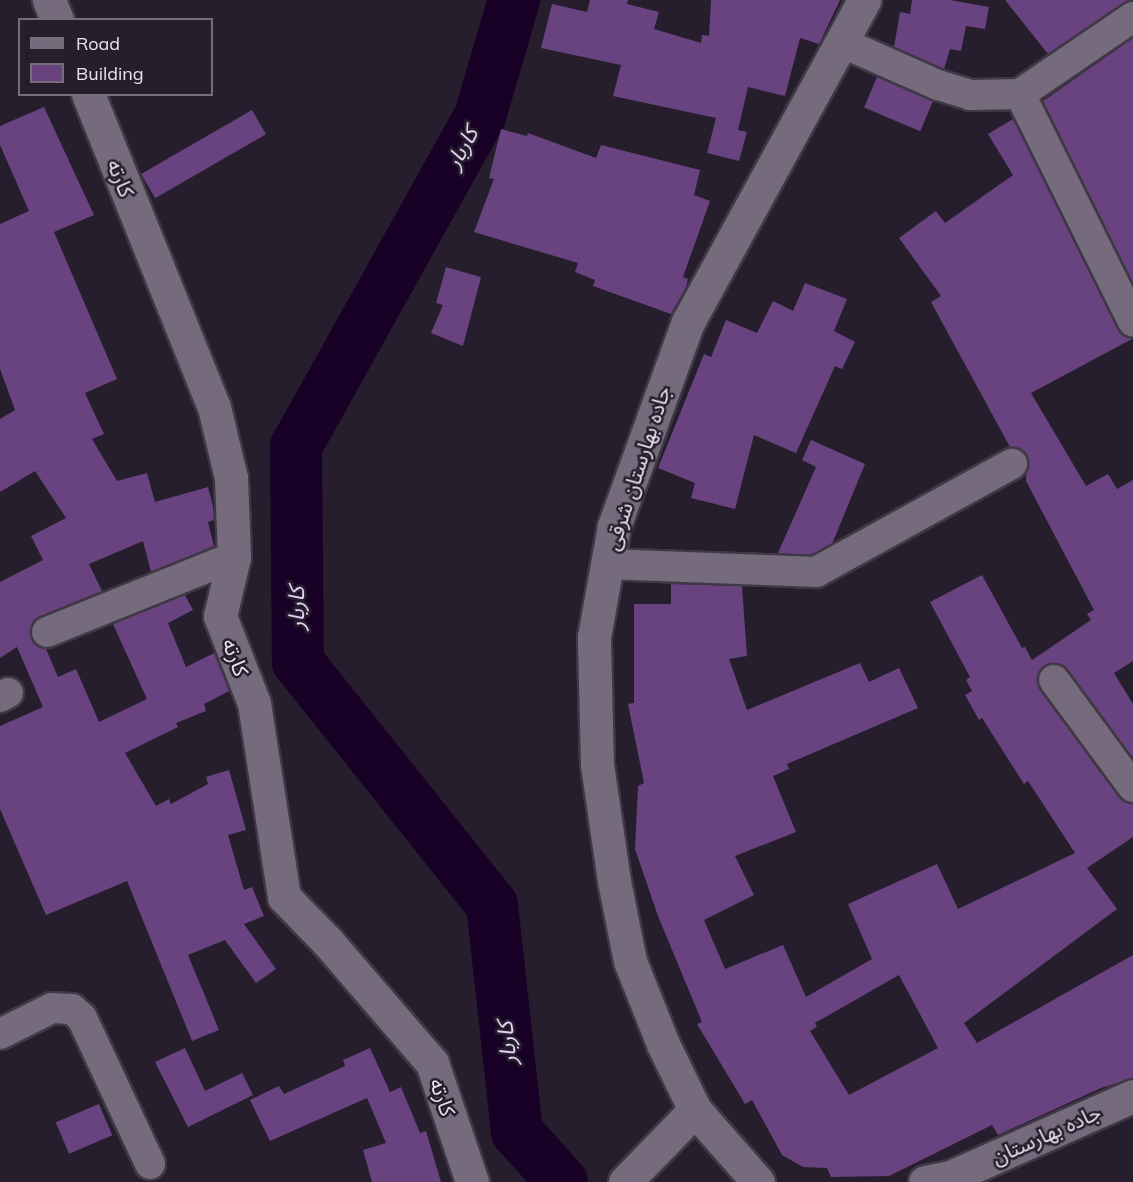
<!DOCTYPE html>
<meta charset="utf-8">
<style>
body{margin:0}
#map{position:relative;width:1133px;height:1182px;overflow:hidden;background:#271e2d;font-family:Mulish,"Noto Sans Arabic",sans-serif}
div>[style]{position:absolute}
.river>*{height:52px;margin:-26px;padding:0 26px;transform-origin:26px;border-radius:26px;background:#190027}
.building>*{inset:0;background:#684380;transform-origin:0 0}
.roads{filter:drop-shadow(2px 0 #403845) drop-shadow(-2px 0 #403845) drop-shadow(0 2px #403845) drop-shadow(0 -2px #403845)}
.street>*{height:30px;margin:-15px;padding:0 15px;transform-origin:15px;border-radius:15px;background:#756b7d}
.secondary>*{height:33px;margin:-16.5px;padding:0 16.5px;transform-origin:16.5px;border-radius:16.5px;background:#756b7d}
span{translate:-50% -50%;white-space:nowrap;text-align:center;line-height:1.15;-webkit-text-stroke:5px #271e2d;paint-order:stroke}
.street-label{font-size:21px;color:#e8e3ed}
.water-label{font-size:22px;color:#e7d2f7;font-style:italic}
.legend{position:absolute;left:18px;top:18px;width:195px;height:78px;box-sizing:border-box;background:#271e2d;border:2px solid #746d7a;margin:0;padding:8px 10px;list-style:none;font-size:18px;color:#e8e3ed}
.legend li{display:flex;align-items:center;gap:12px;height:30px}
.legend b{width:30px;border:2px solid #746d7a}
</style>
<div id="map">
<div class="river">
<div style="left:514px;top:0;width:121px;rotate:106.3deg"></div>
<div style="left:480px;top:116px;width:378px;rotate:119.1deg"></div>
<div style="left:296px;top:446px;width:216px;rotate:89.5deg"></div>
<div style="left:298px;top:662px;width:311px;rotate:51.4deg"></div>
<div style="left:492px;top:905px;width:228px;rotate:83.7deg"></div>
<div style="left:517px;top:1132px;width:67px;rotate:48deg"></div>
</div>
<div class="building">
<div style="clip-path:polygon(590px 0,628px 0,627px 4px,659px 12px,654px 29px,701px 43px,702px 35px,709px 36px,711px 0,840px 0,819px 44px,800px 38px,785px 96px,748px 87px,738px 130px,747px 132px,739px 161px,707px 153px,716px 118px,613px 96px,621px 65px,541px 48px,552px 4px,587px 12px)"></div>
<div style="clip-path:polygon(912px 0,950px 0,989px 7px,985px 29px,966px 26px,961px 51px,950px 49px,944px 69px,894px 47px,900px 12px,910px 14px)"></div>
<div style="clip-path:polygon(1005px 0,1131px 0,1048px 54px)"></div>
<div style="clip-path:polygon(1133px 38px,1133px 283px,1043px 101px)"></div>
<div style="left:877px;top:77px;width:61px;height:33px;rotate:23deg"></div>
<div style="clip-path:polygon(44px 107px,94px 215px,54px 232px,117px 379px,85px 393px,104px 434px,92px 439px,117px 481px,147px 473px,155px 502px,208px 487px,213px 506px,214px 520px,208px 522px,214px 546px,151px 572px,143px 541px,89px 564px,102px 591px,41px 616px,30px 630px,36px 645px,46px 649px,58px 677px,76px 669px,99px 722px,147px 699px,113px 624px,185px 595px,193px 610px,168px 623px,186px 667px,214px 653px,229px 691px,204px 704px,206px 711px,176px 723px,178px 727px,125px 753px,156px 806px,169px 799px,171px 804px,208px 784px,206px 777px,229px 770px,246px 830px,228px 835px,244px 890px,252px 887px,264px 916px,244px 924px,276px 969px,256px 983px,225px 940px,188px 955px,219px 1030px,192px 1041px,127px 881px,46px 915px,0 809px,0 726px,43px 707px,17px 647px,0 658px,0 582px,43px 560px,31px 536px,66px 518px,35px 471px,0 492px,0 419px,15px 410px,0 369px,0 224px,29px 211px,0 145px,0 126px)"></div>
<div style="left:252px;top:110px;width:28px;height:128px;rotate:60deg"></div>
<div style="clip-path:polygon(evenodd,1013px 119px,1118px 330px,1132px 339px,1031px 393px,1086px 486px,1108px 474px,1117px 489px,1133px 480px,1133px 661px,1114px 673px,1133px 704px,1133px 758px,1061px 664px,1044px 666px,1037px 681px,1119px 797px,1133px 804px,1133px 837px,1087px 868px,1117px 909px,964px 1023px,977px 1043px,1133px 955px,1133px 1078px,1101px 1088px,998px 1135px,992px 1125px,889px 1176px,831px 1177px,827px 1168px,803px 1167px,782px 1155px,752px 1100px,745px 1104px,697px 1024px,702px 1022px,658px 916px,635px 849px,638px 786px,644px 783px,628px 704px,634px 703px,634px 604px,671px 604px,671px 584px,742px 586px,747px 656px,729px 659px,747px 710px,860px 663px,869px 682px,899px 668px,918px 708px,787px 764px,789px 769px,773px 776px,796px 832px,735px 856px,754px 895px,704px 920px,725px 969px,783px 945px,806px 997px,872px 959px,848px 904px,937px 864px,958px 909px,1075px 853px,1028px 781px,1024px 784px,982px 718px,979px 720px,965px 695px,972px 691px,966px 680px,970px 677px,930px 602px,982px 575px,1022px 648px,1025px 647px,1032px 660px,1091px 620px,1087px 614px,1094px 610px,1026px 481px,1027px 456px,1020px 449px,1010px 447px,931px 302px,941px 296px,899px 238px,936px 211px,945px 223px,1013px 175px,988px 134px,1013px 119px,899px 975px,938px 1048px,849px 1095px,810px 1031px,817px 1027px,815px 1023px,899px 975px)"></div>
<div style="clip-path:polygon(501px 129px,527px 136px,528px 133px,596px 158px,601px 145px,700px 170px,694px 195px,710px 201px,683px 277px,688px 279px,686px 287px,671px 314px,593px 286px,595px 280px,575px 272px,578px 263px,474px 232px,494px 179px,489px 178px)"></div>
<div style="clip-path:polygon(446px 267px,481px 277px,463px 346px,431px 333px,443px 305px,436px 303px)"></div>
<div style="clip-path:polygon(805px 283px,847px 299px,834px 331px,855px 342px,842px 369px,835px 366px,796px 453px,754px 435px,735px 509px,691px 498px,695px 483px,658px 468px,704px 354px,711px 357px,726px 320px,757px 333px,773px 301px,793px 311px)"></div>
<div style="clip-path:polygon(811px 440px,865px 464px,832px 544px,812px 555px,778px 553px,816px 467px,802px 460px)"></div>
<div style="clip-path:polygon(185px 1048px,205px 1091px,242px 1073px,253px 1095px,188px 1127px,155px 1062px)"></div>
<div style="clip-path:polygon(370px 1048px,390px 1092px,401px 1087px,420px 1133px,426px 1131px,441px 1182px,372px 1182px,363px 1150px,386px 1143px,367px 1098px,270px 1141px,250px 1100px,279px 1086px,284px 1094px,345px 1066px,343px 1060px)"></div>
<div style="left:99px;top:1104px;width:34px;height:47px;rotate:67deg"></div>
</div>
<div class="roads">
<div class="street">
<div style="left:843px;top:43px;width:104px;rotate:23.9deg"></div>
<div style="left:938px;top:85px;width:34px;rotate:17deg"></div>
<div style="left:970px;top:95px;width:50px;rotate:-1.1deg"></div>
<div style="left:1020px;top:94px;width:137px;rotate:-34.3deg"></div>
<div style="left:1020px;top:94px;width:254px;rotate:63.6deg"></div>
<div style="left:607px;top:564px;width:209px;rotate:2.2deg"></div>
<div style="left:816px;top:572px;width:224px;rotate:-28.9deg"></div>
<div style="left:47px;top:632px;width:201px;rotate:-21.9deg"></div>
<div style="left:1054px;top:680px;width:133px;rotate:53.6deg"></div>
<div style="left:0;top:697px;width:9px;rotate:-27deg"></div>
<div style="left:0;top:1034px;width:58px;rotate:-26.6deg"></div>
<div style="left:52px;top:1008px;width:20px;rotate:3deg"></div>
<div style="left:72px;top:1009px;width:13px;rotate:42deg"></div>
<div style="left:82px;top:1018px;width:161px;rotate:65deg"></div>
</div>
<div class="secondary">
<div style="left:49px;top:0;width:22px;rotate:68deg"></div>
<div style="left:88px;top:94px;width:337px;rotate:68.1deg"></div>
<div style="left:214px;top:407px;width:73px;rotate:76.5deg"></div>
<div style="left:231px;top:478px;width:79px;rotate:87.8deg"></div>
<div style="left:234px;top:557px;width:61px;rotate:103.3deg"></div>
<div style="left:220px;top:616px;width:93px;rotate:68.7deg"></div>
<div style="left:254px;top:703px;width:196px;rotate:81.2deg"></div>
<div style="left:284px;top:897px;width:62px;rotate:45.7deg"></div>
<div style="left:327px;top:941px;width:161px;rotate:49.3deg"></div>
<div style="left:432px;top:1063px;width:126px;rotate:71.4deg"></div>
<div style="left:625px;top:1182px;width:100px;rotate:-45.8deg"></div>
<div style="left:758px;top:1182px;width:96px;rotate:-131.2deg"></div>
<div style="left:695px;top:1110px;width:73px;rotate:-115.9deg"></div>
<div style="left:663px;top:1044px;width:89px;rotate:-111.7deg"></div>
<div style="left:630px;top:961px;width:82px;rotate:-101.3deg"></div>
<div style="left:614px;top:881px;width:118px;rotate:-98.3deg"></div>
<div style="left:597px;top:764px;width:127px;rotate:-91.4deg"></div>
<div style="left:594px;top:637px;width:113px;rotate:-79.8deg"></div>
<div style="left:614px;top:526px;width:217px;rotate:-70.1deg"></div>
<div style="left:688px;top:322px;width:367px;rotate:-61.3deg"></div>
<div style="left:925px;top:1182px;width:25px;rotate:-11deg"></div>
<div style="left:950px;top:1177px;width:200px;rotate:-23.9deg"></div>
</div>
</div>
<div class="street-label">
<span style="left:121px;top:178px;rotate:68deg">کارته</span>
<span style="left:637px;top:468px;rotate:-72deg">جاده بهارستان شرقی</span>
<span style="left:236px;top:657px;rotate:69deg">کارته</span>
<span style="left:443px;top:1097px;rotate:71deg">کارته</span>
<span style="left:1046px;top:1134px;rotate:-24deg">جاده بهارستان</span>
</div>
<div class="water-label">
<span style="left:462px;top:148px;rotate:-61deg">کاربار</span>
<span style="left:297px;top:608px;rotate:-90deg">کاربار</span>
<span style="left:507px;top:1043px;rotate:-96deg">کاربار</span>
</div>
<ul class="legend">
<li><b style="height:8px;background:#756b7d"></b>Road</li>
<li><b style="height:16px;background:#684380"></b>Building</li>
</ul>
</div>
